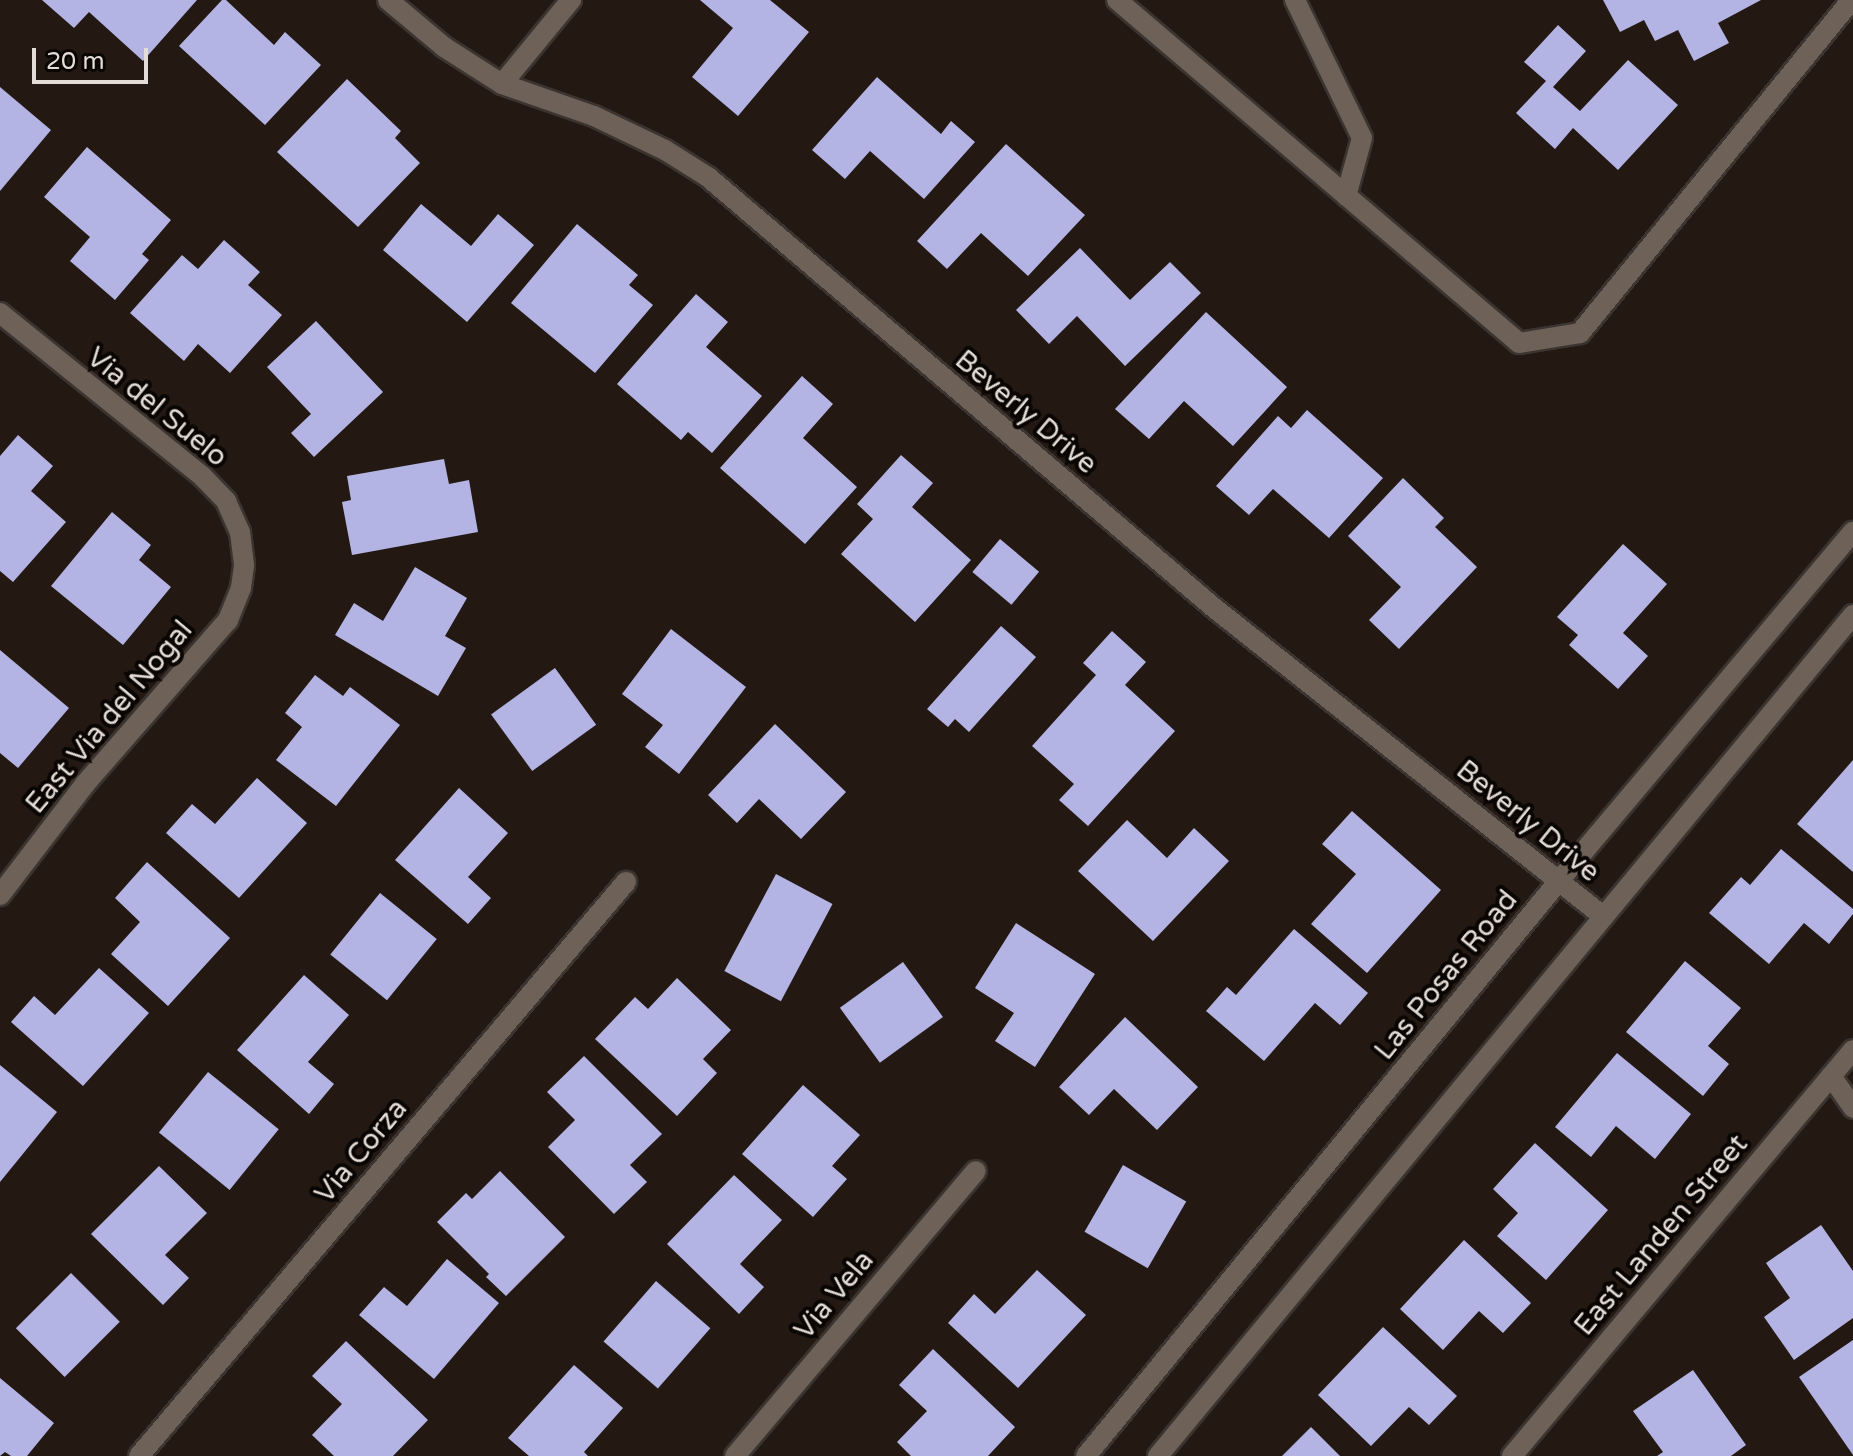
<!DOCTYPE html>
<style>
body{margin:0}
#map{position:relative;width:1853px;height:1456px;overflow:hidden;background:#231912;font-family:"Varela Round",sans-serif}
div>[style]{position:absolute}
.building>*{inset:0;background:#b3b3e4;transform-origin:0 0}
.roads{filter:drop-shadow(2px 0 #3b3430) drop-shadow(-2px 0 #3b3430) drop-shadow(0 2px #3b3430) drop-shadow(0 -2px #3b3430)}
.lane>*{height:20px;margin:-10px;padding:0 10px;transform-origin:10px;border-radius:10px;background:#6d6158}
.street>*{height:20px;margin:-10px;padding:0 10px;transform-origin:10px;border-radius:10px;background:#6d6158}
.secondary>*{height:20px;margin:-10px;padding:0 10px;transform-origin:10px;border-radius:10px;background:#6d6158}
span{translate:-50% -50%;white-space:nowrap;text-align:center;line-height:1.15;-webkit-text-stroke:8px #090503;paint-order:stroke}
.street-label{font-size:28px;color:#e3dcd7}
.scale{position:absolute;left:32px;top:48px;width:116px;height:36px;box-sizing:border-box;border:4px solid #e3dcd7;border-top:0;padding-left:10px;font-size:24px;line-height:28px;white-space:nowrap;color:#e3dcd7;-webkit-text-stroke:6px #090503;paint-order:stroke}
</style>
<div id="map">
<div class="building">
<div style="clip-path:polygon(42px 0,197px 0,143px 61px,89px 12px,74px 28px)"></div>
<div style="clip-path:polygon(222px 0,226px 0,274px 45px,285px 32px,321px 65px,265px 125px,179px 46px)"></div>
<div style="clip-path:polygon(700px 0,770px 0,809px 32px,738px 116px,692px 77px,733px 28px)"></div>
<div style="clip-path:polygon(1603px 0,1761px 0,1718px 23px,1729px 43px,1694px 61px,1678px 30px,1655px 41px,1644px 20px,1620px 32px)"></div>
<div style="clip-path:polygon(1558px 25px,1586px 51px,1553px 87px,1580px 111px,1628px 60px,1678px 105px,1618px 170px,1573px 128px,1555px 149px,1516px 113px,1546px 81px,1524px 62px)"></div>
<div style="clip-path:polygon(877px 77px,941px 134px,951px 121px,975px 142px,924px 199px,870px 151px,845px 179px,812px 150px)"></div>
<div style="clip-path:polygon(347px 79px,401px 131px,395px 138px,420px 163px,358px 227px,277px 152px)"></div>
<div style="clip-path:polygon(0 87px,51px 130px,0 191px)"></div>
<div style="clip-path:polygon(1006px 144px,1085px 215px,1028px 276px,981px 233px,947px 269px,917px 241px)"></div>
<div style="clip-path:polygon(87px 147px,171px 220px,142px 254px,149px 260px,115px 300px,70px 261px,90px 237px,44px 197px)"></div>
<div style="clip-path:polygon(421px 204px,471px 246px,498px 214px,534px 245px,467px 322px,383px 250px)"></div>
<div style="clip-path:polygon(577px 224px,638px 275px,629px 285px,653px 305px,595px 373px,511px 303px)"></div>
<div style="clip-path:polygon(224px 240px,260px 272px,248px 285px,282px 315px,230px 373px,198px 344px,184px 361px,130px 313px,182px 255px,198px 269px)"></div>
<div style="clip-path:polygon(1080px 248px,1130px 300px,1170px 262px,1201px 293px,1125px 366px,1077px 316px,1049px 344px,1016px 310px)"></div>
<div style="clip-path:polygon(696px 294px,728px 322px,706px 347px,762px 396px,712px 453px,688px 432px,681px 440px,617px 384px)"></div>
<div style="clip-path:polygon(1206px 312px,1287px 387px,1233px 446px,1184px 401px,1149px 439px,1115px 409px)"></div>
<div style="clip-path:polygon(316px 321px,383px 392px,314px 457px,291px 433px,311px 414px,267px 367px)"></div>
<div style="clip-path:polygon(802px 376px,833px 404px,803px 438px,857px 487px,805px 544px,720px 468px)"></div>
<div style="clip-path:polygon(1307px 410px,1383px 478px,1329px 538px,1273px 489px,1249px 515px,1216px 486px,1278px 416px,1291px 428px)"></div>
<div style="clip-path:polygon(18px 435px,53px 466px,31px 491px,66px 522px,13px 582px,0 571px,0 456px)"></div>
<div style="clip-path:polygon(901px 455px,933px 483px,912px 507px,971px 560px,915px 622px,841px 554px,873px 519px,857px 504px)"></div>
<div style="clip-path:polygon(444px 459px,449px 484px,469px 480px,478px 532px,352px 555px,342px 502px,351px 500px,347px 476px)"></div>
<div style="clip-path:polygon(1403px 478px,1444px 518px,1435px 527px,1477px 567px,1399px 649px,1369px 620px,1401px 587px,1348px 536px)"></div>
<div style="clip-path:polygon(112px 512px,151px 545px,139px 560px,171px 587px,123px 645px,51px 586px)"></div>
<div style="left:1000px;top:539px;width:51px;height:43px;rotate:40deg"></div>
<div style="clip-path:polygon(1623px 544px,1667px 584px,1623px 633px,1648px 656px,1618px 689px,1569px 645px,1578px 635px,1557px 617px)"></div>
<div style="clip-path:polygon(415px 567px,467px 598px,445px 636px,466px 648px,438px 696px,335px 635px,354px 603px,383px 621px)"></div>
<div style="clip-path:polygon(1001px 626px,1036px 657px,969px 732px,955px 719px,948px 727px,927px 709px)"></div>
<div style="clip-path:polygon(671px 629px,746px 687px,679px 774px,645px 747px,663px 725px,622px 694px)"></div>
<div style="clip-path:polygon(1112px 631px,1146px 662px,1125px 685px,1175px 731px,1088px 826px,1059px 800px,1074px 784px,1032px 746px,1096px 675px,1083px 663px)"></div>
<div style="clip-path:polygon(0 650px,69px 708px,18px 768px,0 753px)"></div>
<div style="left:555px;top:668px;width:70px;height:79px;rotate:54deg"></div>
<div style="clip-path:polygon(315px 675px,343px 696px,350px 687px,400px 725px,336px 806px,276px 760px,302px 727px,285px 713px)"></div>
<div style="clip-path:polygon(775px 724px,846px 792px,801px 839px,759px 799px,737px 823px,708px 795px)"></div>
<div style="clip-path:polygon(1853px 760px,1853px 872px,1797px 824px)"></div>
<div style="clip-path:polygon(257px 778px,307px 823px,239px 898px,166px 833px,192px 804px,215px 824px)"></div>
<div style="clip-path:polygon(459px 788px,508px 833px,468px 877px,491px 898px,468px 924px,395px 860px)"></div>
<div style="clip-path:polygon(1352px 811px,1441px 890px,1367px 973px,1311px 924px,1356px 874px,1322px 844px)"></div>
<div style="clip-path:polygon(1127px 820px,1167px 858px,1194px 828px,1229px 861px,1153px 941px,1078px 871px)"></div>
<div style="clip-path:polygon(1781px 849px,1853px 909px,1853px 914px,1829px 944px,1804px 923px,1769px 964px,1709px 913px,1741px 877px,1750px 885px)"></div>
<div style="clip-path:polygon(147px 862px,230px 938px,168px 1006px,111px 954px,140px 922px,115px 898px)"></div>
<div style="left:776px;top:874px;width:64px;height:110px;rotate:28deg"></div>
<div style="left:380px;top:893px;width:73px;height:79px;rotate:39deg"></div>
<div style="clip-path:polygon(1016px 923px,1095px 974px,1035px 1067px,995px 1041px,1014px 1013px,975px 988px)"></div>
<div style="clip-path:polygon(1294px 929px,1368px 993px,1340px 1025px,1315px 1003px,1264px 1061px,1206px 1011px,1227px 987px,1236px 995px)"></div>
<div style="clip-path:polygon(1685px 961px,1741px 1008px,1708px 1046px,1729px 1064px,1703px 1096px,1626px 1032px)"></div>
<div style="left:903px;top:962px;width:68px;height:78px;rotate:54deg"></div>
<div style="clip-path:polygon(99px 968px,149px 1013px,83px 1086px,11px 1022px,34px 996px,55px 1015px)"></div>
<div style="clip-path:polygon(304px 975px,349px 1015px,308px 1062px,334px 1084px,309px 1114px,237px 1050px)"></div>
<div style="clip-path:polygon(677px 978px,731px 1030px,703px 1059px,717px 1073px,677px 1116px,595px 1039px,635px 997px,648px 1009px)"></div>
<div style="clip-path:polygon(1125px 1017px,1198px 1087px,1157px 1130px,1114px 1089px,1089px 1115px,1059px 1087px)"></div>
<div style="clip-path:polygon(1617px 1053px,1691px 1114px,1655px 1159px,1616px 1126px,1591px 1157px,1555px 1127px)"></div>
<div style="clip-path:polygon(584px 1056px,662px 1134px,630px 1165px,647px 1182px,614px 1214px,548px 1147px,575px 1120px,547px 1092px)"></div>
<div style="clip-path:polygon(0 1065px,57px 1112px,0 1182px)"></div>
<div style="left:208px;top:1072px;width:91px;height:78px;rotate:39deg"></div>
<div style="clip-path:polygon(803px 1085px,860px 1135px,832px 1166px,847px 1179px,813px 1217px,742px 1154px)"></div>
<div style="clip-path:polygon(1535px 1143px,1608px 1210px,1546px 1280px,1497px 1236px,1518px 1213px,1493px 1189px)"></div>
<div style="left:1123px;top:1165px;width:73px;height:77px;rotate:30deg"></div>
<div style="clip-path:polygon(159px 1166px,207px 1213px,165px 1255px,189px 1278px,163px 1305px,91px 1234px)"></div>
<div style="clip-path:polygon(500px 1171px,565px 1237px,506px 1296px,486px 1277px,489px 1274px,437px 1222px,466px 1193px,472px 1199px)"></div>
<div style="clip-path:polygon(734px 1175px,782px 1220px,740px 1264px,764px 1287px,739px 1314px,667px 1244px)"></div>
<div style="clip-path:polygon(1821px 1225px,1853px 1271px,1853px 1318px,1794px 1360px,1764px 1317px,1790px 1298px,1766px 1263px)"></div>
<div style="clip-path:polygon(1464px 1240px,1531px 1303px,1503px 1333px,1479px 1311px,1443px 1350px,1400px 1309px)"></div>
<div style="clip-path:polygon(447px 1259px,499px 1303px,434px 1379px,359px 1315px,384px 1287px,407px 1306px)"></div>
<div style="clip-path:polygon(1037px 1270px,1086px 1315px,1018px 1388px,948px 1323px,974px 1294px,995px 1314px)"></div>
<div style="left:71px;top:1273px;width:69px;height:78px;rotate:45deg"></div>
<div style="left:656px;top:1281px;width:72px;height:80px;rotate:41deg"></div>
<div style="clip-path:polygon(1383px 1327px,1457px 1396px,1429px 1425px,1409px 1407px,1371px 1446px,1318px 1395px)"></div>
<div style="clip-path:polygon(1853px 1340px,1853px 1455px,1799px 1377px)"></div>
<div style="clip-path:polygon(346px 1341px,428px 1420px,393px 1456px,334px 1456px,312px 1435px,342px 1404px,312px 1376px)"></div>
<div style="clip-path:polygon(933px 1349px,1015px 1427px,988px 1456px,911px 1456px,897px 1442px,927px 1411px,899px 1385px)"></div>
<div style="clip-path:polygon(574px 1365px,623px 1408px,584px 1452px,588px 1456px,529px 1456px,508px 1438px)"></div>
<div style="clip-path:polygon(1693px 1370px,1746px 1445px,1731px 1456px,1657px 1456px,1663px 1452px,1633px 1411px)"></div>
<div style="clip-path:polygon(0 1378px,54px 1423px,27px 1456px,11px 1456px,5px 1452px,0 1456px)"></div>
<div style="clip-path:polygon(1311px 1427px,1340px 1456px,1282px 1456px)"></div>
</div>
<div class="roads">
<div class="lane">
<div style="left:1117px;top:0;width:528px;rotate:40.47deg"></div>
<div style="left:1519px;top:343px;width:62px;rotate:-9.3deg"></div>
<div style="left:1580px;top:333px;width:430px;rotate:-50.8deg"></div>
<div style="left:1295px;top:0;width:153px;rotate:64.1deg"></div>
<div style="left:1362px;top:138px;width:60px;rotate:105.4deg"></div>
</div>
<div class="street">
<div style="left:388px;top:0;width:73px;rotate:40deg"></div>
<div style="left:444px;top:47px;width:69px;rotate:32.5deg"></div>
<div style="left:502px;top:84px;width:97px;rotate:19.2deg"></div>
<div style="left:594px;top:116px;width:79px;rotate:25.6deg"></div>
<div style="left:665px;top:150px;width:51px;rotate:32.1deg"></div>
<div style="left:708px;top:177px;width:663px;rotate:40.41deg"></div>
<div style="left:1213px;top:607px;width:495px;rotate:38.4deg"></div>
<div style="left:502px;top:84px;width:109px;rotate:-50.6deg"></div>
<div style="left:0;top:313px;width:260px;rotate:38.9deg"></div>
<div style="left:202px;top:476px;width:35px;rotate:46deg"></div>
<div style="left:226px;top:501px;width:34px;rotate:66deg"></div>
<div style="left:240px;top:532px;width:34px;rotate:83deg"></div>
<div style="left:244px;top:566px;width:22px;rotate:98deg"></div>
<div style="left:241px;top:588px;width:35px;rotate:112deg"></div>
<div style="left:228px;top:620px;width:218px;rotate:131.1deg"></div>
<div style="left:85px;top:784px;width:140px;rotate:127.4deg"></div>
<div style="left:1831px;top:1076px;width:39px;rotate:55deg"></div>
<div style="left:139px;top:1456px;width:753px;rotate:-49.69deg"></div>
<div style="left:735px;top:1456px;width:373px;rotate:-49.8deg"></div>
<div style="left:1512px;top:1456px;width:530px;rotate:-49.97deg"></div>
</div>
<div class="secondary">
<div style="left:1086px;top:1456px;width:743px;rotate:-50.57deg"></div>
<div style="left:1558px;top:882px;width:458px;rotate:-49.9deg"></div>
<div style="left:1158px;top:1456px;width:1091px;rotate:-50.43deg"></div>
</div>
</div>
<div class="street-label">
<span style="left:157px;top:407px;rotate:39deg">Via del Suelo</span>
<span style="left:1026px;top:412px;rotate:40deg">Beverly Drive</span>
<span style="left:109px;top:717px;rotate:-50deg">East Via del Nogal</span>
<span style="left:1528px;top:821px;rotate:39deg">Beverly Drive</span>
<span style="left:1446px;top:975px;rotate:-51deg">Las Posas Road</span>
<span style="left:361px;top:1151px;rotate:-50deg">Via Corza</span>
<span style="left:1661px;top:1235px;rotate:-50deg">East Landen Street</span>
<span style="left:834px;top:1295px;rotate:-50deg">Via Vela</span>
</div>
<div class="scale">20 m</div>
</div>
